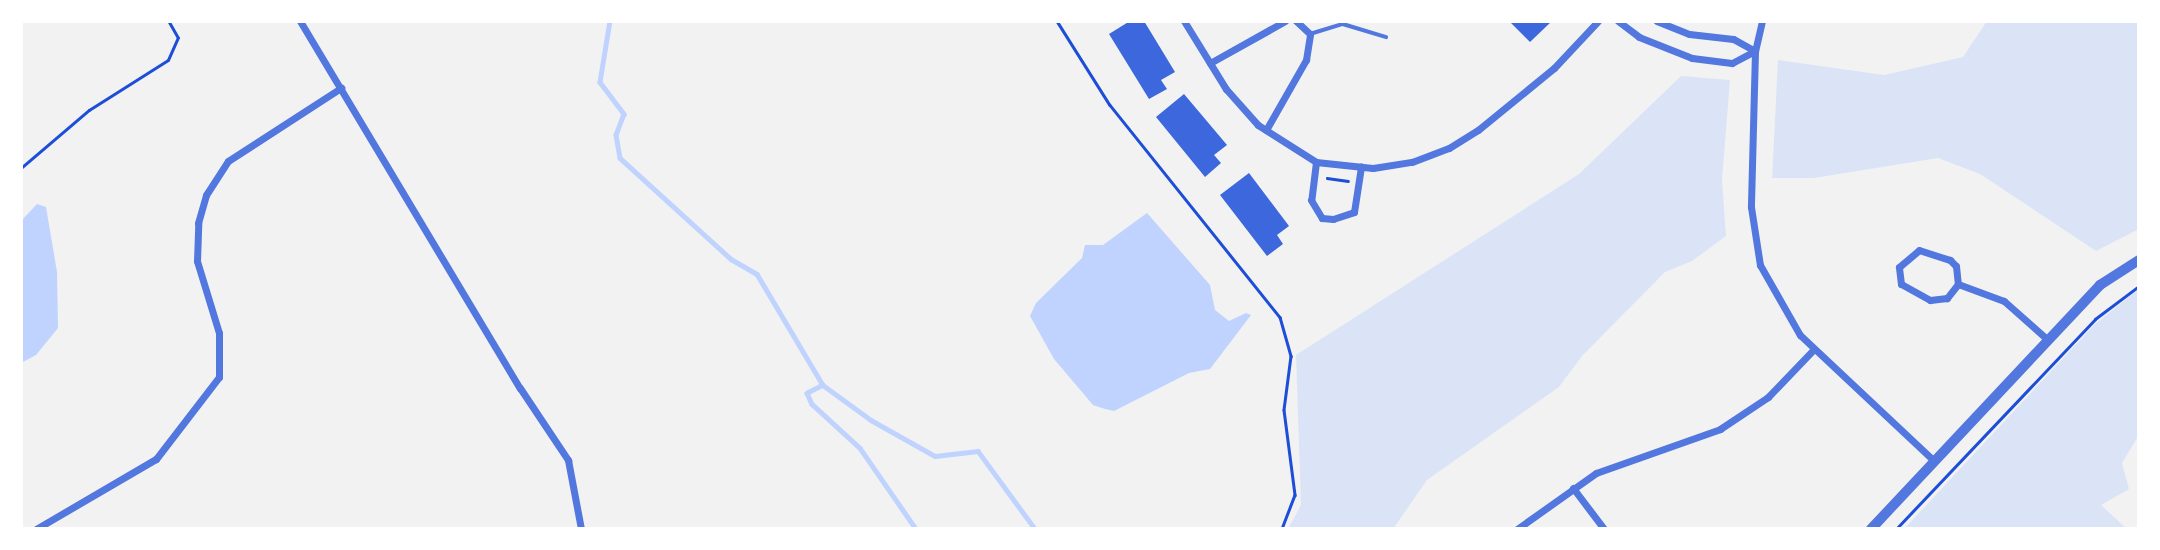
<!DOCTYPE html>
<style>
body{margin:0}
#map{position:relative;width:2160px;height:550px;overflow:hidden;background:#f2f2f2;font-family:"Nunito Sans",sans-serif}
div>[style]{position:absolute}
.green>*{inset:0;background:#dbe4f7}
.water>*{inset:0;background:#bfd3fe}
.stream>*{height:4.5px;margin:-2.25px;padding:0 2.25px;transform-origin:2.25px;border-radius:2.25px;background:#bfd3fe}
.building>*{inset:0;background:#3d67dc}
.path>*{height:2.5px;margin:-1.25px;padding:0 1.25px;transform-origin:1.25px;border-radius:1.25px;background:#1d4ed8}
.service>*{height:3.5px;margin:-1.75px;padding:0 1.75px;transform-origin:1.75px;border-radius:1.75px;background:#5277de}
.minor>*{height:7px;margin:-3.5px;padding:0 3.5px;transform-origin:3.5px;border-radius:3.5px;background:#5277de}
.tertiary>*{height:10px;margin:-5px;padding:0 5px;transform-origin:5px;border-radius:5px;background:#5277de}
span{translate:-50% -50%;white-space:nowrap;text-align:center;line-height:1.15;-webkit-text-stroke:7px #fff;paint-order:stroke}
.frame{position:absolute;inset:0;border:23px solid #fff;pointer-events:none}
</style>
<div id="map">
<div class="green">
<div style="clip-path:polygon(1987px 21px,2139px 21px,2139px 229px,2096px 251px,1980px 174px,1938px 158px,1814px 178px,1772px 178px,1778px 60px,1884px 75px,1963px 57px)"></div>
<div style="clip-path:polygon(1681px 76px,1730px 80px,1722px 180px,1726px 236px,1692px 261px,1665px 272px,1582px 356px,1559px 387px,1427px 480px,1393px 529px,1288px 529px,1301px 505px,1296px 355px,1579px 174px)"></div>
<div style="clip-path:polygon(2139px 289px,2139px 435px,2122px 463px,2129px 489px,2101px 505px,2127px 529px,1904px 529px,2095px 324px)"></div>
</div>
<div class="water">
<div style="clip-path:polygon(37px 204px,46px 207px,57px 272px,58px 328px,36px 355px,21px 363px,21px 221px)"></div>
<div style="clip-path:polygon(1147px 213px,1210px 285px,1215px 310px,1229px 321px,1246px 313px,1251px 315px,1210px 369px,1189px 373px,1114px 411px,1105px 409px,1093px 405px,1054px 359px,1030px 316px,1036px 303px,1082px 258px,1085px 245px,1103px 245px)"></div>
</div>
<div class="stream">
<div style="left:610px;top:21px;width:62px;rotate:99.3deg"></div>
<div style="left:600px;top:82px;width:40px;rotate:53deg"></div>
<div style="left:624px;top:114px;width:22px;rotate:111deg"></div>
<div style="left:616px;top:135px;width:23px;rotate:80deg"></div>
<div style="left:620px;top:158px;width:150px;rotate:42.3deg"></div>
<div style="left:731px;top:259px;width:30px;rotate:30deg"></div>
<div style="left:757px;top:274px;width:129px;rotate:59.3deg"></div>
<div style="left:823px;top:385px;width:59px;rotate:36.1deg"></div>
<div style="left:871px;top:420px;width:73px;rotate:29.4deg"></div>
<div style="left:935px;top:456px;width:43px;rotate:-6.6deg"></div>
<div style="left:978px;top:451px;width:97px;rotate:53.8deg"></div>
<div style="left:823px;top:385px;width:18px;rotate:153deg"></div>
<div style="left:807px;top:393px;width:12px;rotate:66deg"></div>
<div style="left:812px;top:404px;width:65px;rotate:42.5deg"></div>
<div style="left:860px;top:448px;width:98px;rotate:55.3deg"></div>
</div>
<div class="building">
<div style="clip-path:polygon(1130px 21px,1144px 21px,1175px 72px,1161px 80px,1167px 89px,1149px 99px,1109px 34px)"></div>
<div style="clip-path:polygon(1509px 21px,1552px 21px,1530px 42px)"></div>
<div style="clip-path:polygon(1184px 94px,1227px 145px,1214px 155px,1221px 163px,1205px 177px,1156px 117px)"></div>
<div style="clip-path:polygon(1249px 173px,1289px 226px,1277px 235px,1283px 244px,1267px 256px,1220px 195px)"></div>
</div>
<div class="path">
<div style="left:1057px;top:21px;width:99px;rotate:57.8deg"></div>
<div style="left:1110px;top:105px;width:272px;rotate:51.3deg"></div>
<div style="left:1280px;top:317px;width:41px;rotate:74.2deg"></div>
<div style="left:1291px;top:356px;width:54px;rotate:97.4deg"></div>
<div style="left:1284px;top:410px;width:86px;rotate:82.6deg"></div>
<div style="left:1295px;top:495px;width:36px;rotate:111deg"></div>
<div style="left:21px;top:168px;width:89px;rotate:-40.5deg"></div>
<div style="left:89px;top:110px;width:93px;rotate:-32.3deg"></div>
<div style="left:168px;top:60px;width:24px;rotate:-66deg"></div>
<div style="left:178px;top:38px;width:20px;rotate:-120deg"></div>
<div style="left:1327px;top:178px;width:21px;rotate:8deg"></div>
<div style="left:1896px;top:529px;width:289px;rotate:-46.5deg"></div>
<div style="left:2095px;top:319px;width:55px;rotate:-36.9deg"></div>
</div>
<div class="service">
<div style="left:1310px;top:34px;width:34px;rotate:-17deg"></div>
<div style="left:1343px;top:24px;width:45px;rotate:16.8deg"></div>
</div>
<div class="minor">
<div style="left:300px;top:21px;width:428px;rotate:59.1deg"></div>
<div style="left:520px;top:388px;width:87px;rotate:56.3deg"></div>
<div style="left:568px;top:460px;width:70px;rotate:79.3deg"></div>
<div style="left:1184px;top:21px;width:80px;rotate:58.3deg"></div>
<div style="left:1226px;top:89px;width:48px;rotate:48.4deg"></div>
<div style="left:1258px;top:125px;width:69px;rotate:32.5deg"></div>
<div style="left:1316px;top:162px;width:57px;rotate:6deg"></div>
<div style="left:1373px;top:168px;width:39px;rotate:-9deg"></div>
<div style="left:1412px;top:162px;width:40px;rotate:-21deg"></div>
<div style="left:1449px;top:148px;width:34px;rotate:-32deg"></div>
<div style="left:1478px;top:130px;width:98px;rotate:-39.2deg"></div>
<div style="left:1554px;top:68px;width:64px;rotate:-46.9deg"></div>
<div style="left:1618px;top:21px;width:26px;rotate:37deg"></div>
<div style="left:1639px;top:37px;width:57px;rotate:21.6deg"></div>
<div style="left:1692px;top:58px;width:40px;rotate:7.1deg"></div>
<div style="left:1732px;top:63px;width:26px;rotate:-28deg"></div>
<div style="left:1755px;top:51px;width:25px;rotate:-151deg"></div>
<div style="left:1733px;top:39px;width:44px;rotate:-173.5deg"></div>
<div style="left:1689px;top:34px;width:35px;rotate:-158deg"></div>
<div style="left:1762px;top:21px;width:31px;rotate:103deg"></div>
<div style="left:1755px;top:51px;width:156px;rotate:91.5deg"></div>
<div style="left:1751px;top:207px;width:59px;rotate:81.2deg"></div>
<div style="left:1760px;top:265px;width:81px;rotate:60.3deg"></div>
<div style="left:1800px;top:335px;width:183px;rotate:43.2deg"></div>
<div style="left:1210px;top:63px;width:86px;rotate:-29.2deg"></div>
<div style="left:1266px;top:130px;width:81px;rotate:-60.3deg"></div>
<div style="left:1306px;top:60px;width:26px;rotate:-81deg"></div>
<div style="left:1310px;top:34px;width:19px;rotate:-137deg"></div>
<div style="left:1316px;top:162px;width:38px;rotate:97deg"></div>
<div style="left:1311px;top:200px;width:21px;rotate:59deg"></div>
<div style="left:1322px;top:218px;width:11px;rotate:5deg"></div>
<div style="left:1333px;top:219px;width:22px;rotate:-18deg"></div>
<div style="left:1354px;top:212px;width:46px;rotate:-81.2deg"></div>
<div style="left:1919px;top:250px;width:33px;rotate:18deg"></div>
<div style="left:1950px;top:260px;width:8px;rotate:45deg"></div>
<div style="left:1956px;top:266px;width:18px;rotate:84deg"></div>
<div style="left:1958px;top:284px;width:18px;rotate:128deg"></div>
<div style="left:1947px;top:298px;width:17px;rotate:173deg"></div>
<div style="left:1930px;top:300px;width:33px;rotate:-151deg"></div>
<div style="left:1901px;top:284px;width:17px;rotate:-97deg"></div>
<div style="left:1899px;top:267px;width:26px;rotate:-40deg"></div>
<div style="left:1958px;top:284px;width:49px;rotate:20.3deg"></div>
<div style="left:2004px;top:301px;width:57px;rotate:41.5deg"></div>
<div style="left:1573px;top:488px;width:51px;rotate:52.9deg"></div>
<div style="left:36px;top:529px;width:139px;rotate:-30.3deg"></div>
<div style="left:156px;top:459px;width:103px;rotate:-52.5deg"></div>
<div style="left:219px;top:377px;width:44px;rotate:-90deg"></div>
<div style="left:219px;top:333px;width:75px;rotate:-107deg"></div>
<div style="left:197px;top:261px;width:38px;rotate:-88deg"></div>
<div style="left:198px;top:223px;width:29px;rotate:-74deg"></div>
<div style="left:206px;top:195px;width:40px;rotate:-57.1deg"></div>
<div style="left:228px;top:161px;width:135px;rotate:-32.9deg"></div>
<div style="left:1517px;top:529px;width:97px;rotate:-35.3deg"></div>
<div style="left:1596px;top:473px;width:132px;rotate:-19.5deg"></div>
<div style="left:1720px;top:429px;width:58px;rotate:-33.7deg"></div>
<div style="left:1768px;top:397px;width:66px;rotate:-46.2deg"></div>
</div>
<div class="tertiary">
<div style="left:1871px;top:529px;width:335px;rotate:-46.8deg"></div>
<div style="left:2100px;top:285px;width:46px;rotate:-32.7deg"></div>
</div>
<div class="frame"></div>
</div>
